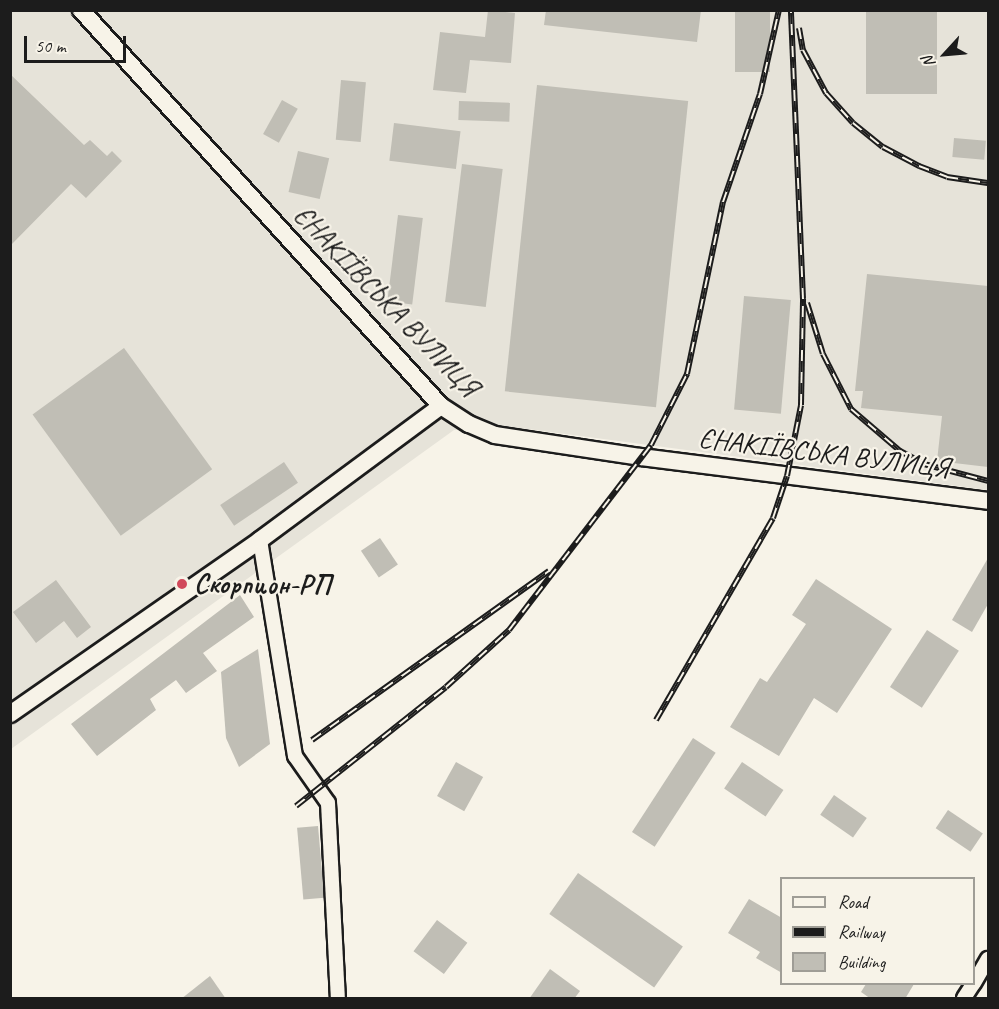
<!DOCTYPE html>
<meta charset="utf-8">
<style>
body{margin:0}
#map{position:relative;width:999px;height:1009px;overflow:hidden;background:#f7f3e8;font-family:Caveat,sans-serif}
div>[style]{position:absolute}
.built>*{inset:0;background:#e6e3d9}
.building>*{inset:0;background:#c0beb5;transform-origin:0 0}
.roads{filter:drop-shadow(2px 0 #1c1c1c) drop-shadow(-2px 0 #1c1c1c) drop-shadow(0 2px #1c1c1c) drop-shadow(0 -2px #1c1c1c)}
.minor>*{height:14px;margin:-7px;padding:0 7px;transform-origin:7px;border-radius:7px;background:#f7f3e8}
.tertiary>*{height:16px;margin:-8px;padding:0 8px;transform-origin:8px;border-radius:8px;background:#f7f3e8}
.rail>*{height:6px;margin-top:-3px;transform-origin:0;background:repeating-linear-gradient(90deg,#f7f3e8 0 11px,#1c1c1c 0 22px);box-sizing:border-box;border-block:2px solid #1c1c1c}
.dots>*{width:16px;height:16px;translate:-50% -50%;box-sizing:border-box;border:3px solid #f7f3e8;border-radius:50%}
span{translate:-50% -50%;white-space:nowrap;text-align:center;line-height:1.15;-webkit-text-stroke:4.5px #f7f3e8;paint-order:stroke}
.street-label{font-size:28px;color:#1c1c1c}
.poi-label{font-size:28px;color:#1c1c1c;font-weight:700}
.left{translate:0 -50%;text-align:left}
.frame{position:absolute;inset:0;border:12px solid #1c1c1c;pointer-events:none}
.legend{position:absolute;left:780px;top:877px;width:195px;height:108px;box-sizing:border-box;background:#f7f3e8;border:2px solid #9f9d96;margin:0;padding:8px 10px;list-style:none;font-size:18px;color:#1c1c1c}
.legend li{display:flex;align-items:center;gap:12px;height:30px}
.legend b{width:30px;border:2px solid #9f9d96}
.north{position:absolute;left:915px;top:24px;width:60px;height:60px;-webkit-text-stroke:4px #f7f3e8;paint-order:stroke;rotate:244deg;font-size:16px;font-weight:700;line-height:24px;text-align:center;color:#1c1c1c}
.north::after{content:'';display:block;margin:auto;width:21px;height:27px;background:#1c1c1c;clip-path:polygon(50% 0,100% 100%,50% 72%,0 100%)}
.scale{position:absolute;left:24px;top:36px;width:102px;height:27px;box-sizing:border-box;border:3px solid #1c1c1c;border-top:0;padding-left:8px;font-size:18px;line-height:21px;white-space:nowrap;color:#1c1c1c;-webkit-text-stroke:4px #f7f3e8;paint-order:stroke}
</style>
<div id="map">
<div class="built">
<div style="clip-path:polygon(11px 11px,988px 11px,988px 490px,520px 428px,454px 430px,11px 749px)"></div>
</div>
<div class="building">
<div style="clip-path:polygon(488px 10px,515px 13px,511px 63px,470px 60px,466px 93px,433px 90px,440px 32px,485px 37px)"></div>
<div style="clip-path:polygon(546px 10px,701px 10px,697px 42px,544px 25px)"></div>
<div style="left:735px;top:10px;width:35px;height:62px"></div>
<div style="left:866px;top:10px;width:71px;height:84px"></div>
<div style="clip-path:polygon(10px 74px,84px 145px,90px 140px,107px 156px,112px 151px,122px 161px,86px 198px,71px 184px,10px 246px)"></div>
<div style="left:341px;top:80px;width:25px;height:60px;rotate:5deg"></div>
<div style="left:537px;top:85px;width:152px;height:308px;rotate:6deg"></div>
<div style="left:282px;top:100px;width:18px;height:39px;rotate:29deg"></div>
<div style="left:459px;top:101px;width:51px;height:19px;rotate:2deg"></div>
<div style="left:394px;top:123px;width:67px;height:38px;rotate:7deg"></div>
<div style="left:954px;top:138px;width:32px;height:19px;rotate:5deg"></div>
<div style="left:298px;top:151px;width:32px;height:42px;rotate:13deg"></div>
<div style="left:462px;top:164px;width:41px;height:139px;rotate:7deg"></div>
<div style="left:398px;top:215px;width:25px;height:87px;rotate:7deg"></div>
<div style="clip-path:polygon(867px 274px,988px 286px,988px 467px,937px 461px,942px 416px,861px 408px,863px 391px,855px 391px)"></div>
<div style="left:744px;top:296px;width:47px;height:114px;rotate:5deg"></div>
<div style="left:124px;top:348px;width:150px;height:113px;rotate:54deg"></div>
<div style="left:284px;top:462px;width:25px;height:77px;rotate:56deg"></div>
<div style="left:380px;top:538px;width:32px;height:23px;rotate:56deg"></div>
<div style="clip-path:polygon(988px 558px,988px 604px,972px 632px,952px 620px)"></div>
<div style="clip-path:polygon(816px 579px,892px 629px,837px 713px,814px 698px,779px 756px,730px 727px,760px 678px,767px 682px,806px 624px,792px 615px)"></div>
<div style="clip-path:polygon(56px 580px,91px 627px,77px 638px,64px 621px,36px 643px,13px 612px)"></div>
<div style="clip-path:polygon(240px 595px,254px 617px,203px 653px,217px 671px,186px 693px,176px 680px,150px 699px,156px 710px,97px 756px,71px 724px)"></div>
<div style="left:927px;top:630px;width:38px;height:68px;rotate:33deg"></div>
<div style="clip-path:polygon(258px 649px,270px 744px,239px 767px,226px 738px,221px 672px)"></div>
<div style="left:693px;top:738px;width:27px;height:112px;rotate:33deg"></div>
<div style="left:456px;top:762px;width:31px;height:39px;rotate:29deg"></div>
<div style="left:742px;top:762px;width:50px;height:32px;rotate:34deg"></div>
<div style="left:834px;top:795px;width:40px;height:24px;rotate:35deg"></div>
<div style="left:948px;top:810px;width:42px;height:22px;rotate:34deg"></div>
<div style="left:318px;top:826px;width:72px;height:21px;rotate:85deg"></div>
<div style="left:578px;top:873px;width:128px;height:50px;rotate:35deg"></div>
<div style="clip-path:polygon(749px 899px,782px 918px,782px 973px,756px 958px,760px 952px,728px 933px)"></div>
<div style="left:437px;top:920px;width:38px;height:39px;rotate:37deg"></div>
<div style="clip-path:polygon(550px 969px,580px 991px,574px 999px,529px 999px)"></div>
<div style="clip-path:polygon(210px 976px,226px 999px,181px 999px)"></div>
<div style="clip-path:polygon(866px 984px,914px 984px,905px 999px,871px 999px,861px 992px)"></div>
</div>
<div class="roads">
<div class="minor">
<div style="left:260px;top:540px;width:219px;rotate:80.8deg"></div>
<div style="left:295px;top:756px;width:57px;rotate:54.9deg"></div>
<div style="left:328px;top:803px;width:195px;rotate:87.1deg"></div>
<div style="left:974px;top:983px;width:28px;rotate:-60deg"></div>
<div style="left:964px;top:998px;width:17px;rotate:-57deg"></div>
</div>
<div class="tertiary">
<div style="left:81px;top:10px;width:535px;rotate:47.73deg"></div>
<div style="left:441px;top:406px;width:33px;rotate:33deg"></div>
<div style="left:469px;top:424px;width:28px;rotate:23deg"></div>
<div style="left:495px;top:435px;width:148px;rotate:8.6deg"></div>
<div style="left:641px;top:457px;width:350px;rotate:7.2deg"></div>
<div style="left:10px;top:714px;width:305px;rotate:-34.8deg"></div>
<div style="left:260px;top:540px;width:225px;rotate:-36.5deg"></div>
</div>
</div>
<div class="rail">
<div style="left:799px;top:28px;width:22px;rotate:80deg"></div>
<div style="left:803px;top:50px;width:49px;rotate:61.9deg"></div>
<div style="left:826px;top:93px;width:40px;rotate:48deg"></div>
<div style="left:853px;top:123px;width:38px;rotate:39deg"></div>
<div style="left:883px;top:147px;width:41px;rotate:27.8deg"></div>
<div style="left:919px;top:166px;width:30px;rotate:21deg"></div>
<div style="left:947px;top:177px;width:41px;rotate:8.3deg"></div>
<div style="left:807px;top:303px;width:53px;rotate:72.6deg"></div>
<div style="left:823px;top:354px;width:62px;rotate:63deg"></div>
<div style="left:851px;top:409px;width:65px;rotate:40.6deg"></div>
<div style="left:900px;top:451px;width:27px;rotate:28deg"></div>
<div style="left:924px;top:464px;width:66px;rotate:14.9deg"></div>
<div style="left:656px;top:720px;width:233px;rotate:-59.9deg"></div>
<div style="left:773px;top:518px;width:44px;rotate:-71.6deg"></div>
<div style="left:787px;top:476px;width:72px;rotate:-78.8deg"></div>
<div style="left:801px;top:405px;width:106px;rotate:-88.9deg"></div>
<div style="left:803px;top:299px;width:289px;rotate:-92.4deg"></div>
<div style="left:312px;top:740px;width:291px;rotate:-35.5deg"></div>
<div style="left:296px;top:806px;width:191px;rotate:-38.4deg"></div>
<div style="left:446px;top:687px;width:85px;rotate:-42.1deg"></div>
<div style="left:509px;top:630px;width:233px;rotate:-52.5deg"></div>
<div style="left:651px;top:445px;width:80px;rotate:-63.1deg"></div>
<div style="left:687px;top:374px;width:176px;rotate:-78.2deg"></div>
<div style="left:723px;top:202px;width:114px;rotate:-71.1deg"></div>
<div style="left:760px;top:94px;width:86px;rotate:-77.3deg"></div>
</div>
<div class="dots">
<div style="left:182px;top:584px;background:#d1495b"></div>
</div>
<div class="street-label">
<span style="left:386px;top:301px;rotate:46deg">ЄНАКІЇВСЬКА ВУЛИЦЯ</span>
<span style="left:824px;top:453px;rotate:7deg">ЄНАКІЇВСЬКА ВУЛИЦЯ</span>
</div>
<div class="poi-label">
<span class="left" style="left:194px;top:584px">Скорпион-РП</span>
</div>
<div class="frame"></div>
<ul class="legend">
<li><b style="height:8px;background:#f7f3e8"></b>Road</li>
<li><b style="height:8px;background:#1c1c1c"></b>Railway</li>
<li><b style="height:16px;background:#c0beb5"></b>Building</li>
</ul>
<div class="north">N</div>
<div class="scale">50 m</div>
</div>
